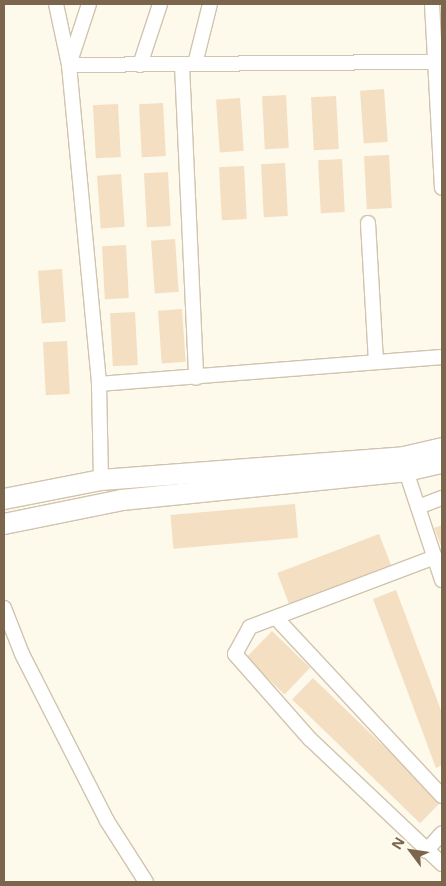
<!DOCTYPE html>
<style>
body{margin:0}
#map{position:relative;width:446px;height:886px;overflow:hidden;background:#fdf9eb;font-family:"Noto Sans",sans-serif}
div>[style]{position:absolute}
.building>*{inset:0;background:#f4dfc2;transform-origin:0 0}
.roads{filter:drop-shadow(1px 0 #d1c4af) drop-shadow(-1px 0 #d1c4af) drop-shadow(0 1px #d1c4af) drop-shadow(0 -1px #d1c4af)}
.minor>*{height:14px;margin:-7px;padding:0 7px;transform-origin:7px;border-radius:7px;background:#fff}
.secondary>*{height:20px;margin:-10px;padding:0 10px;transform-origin:10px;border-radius:10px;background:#fff}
span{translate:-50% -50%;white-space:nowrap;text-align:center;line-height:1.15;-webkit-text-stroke:5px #fffcf2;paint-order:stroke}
.frame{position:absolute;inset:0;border:5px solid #7b654c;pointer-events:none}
.north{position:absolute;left:386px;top:826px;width:50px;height:50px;-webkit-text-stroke:4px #fffcf2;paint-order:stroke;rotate:301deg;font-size:14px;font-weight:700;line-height:20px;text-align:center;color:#7b654c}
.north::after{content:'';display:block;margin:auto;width:18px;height:22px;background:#7b654c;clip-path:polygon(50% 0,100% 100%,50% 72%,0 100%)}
</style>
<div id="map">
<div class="building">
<div style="left:384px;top:89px;width:53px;height:24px;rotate:86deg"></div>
<div style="left:286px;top:95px;width:53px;height:24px;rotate:87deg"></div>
<div style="left:336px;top:96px;width:53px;height:25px;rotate:87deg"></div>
<div style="left:240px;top:98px;width:53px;height:24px;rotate:86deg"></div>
<div style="left:163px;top:103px;width:53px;height:24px;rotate:87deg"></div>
<div style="left:118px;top:104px;width:53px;height:25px;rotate:87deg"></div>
<div style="left:389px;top:155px;width:53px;height:25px;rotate:87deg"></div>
<div style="left:342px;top:159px;width:53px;height:24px;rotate:87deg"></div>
<div style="left:285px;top:163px;width:53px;height:24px;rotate:87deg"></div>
<div style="left:244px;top:166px;width:53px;height:25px;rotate:87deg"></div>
<div style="left:168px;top:172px;width:54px;height:24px;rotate:87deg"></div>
<div style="left:121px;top:174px;width:53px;height:24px;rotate:86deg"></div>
<div style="left:175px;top:239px;width:53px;height:24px;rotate:86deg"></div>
<div style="left:126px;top:245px;width:53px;height:24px;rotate:87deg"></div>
<div style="left:62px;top:269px;width:53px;height:24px;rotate:86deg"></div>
<div style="left:182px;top:309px;width:53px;height:24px;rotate:86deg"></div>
<div style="left:135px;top:312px;width:53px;height:25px;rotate:87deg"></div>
<div style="left:67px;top:341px;width:53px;height:24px;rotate:87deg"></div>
<div style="left:295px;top:504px;width:34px;height:125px;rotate:85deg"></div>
<div style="clip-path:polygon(442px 525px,442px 548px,434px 528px)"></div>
<div style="left:379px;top:534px;width:36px;height:109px;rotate:69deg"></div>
<div style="clip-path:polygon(396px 590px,442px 713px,442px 765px,436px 768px,373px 599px)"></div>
<div style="left:272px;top:631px;width:53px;height:37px;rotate:44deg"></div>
<div style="left:313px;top:678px;width:178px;height:30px;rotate:44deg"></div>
</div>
<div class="roads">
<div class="minor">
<div style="left:56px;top:4px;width:62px;rotate:78deg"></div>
<div style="left:69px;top:65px;width:320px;rotate:84.6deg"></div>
<div style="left:99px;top:384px;width:96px;rotate:88.8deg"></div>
<div style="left:89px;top:4px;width:64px;rotate:108.2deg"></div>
<div style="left:69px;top:65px;width:373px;rotate:-0.5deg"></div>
<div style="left:432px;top:4px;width:184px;rotate:86.9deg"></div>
<div style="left:195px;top:64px;width:62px;rotate:-76deg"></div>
<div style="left:140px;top:65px;width:64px;rotate:-71.8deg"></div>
<div style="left:182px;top:65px;width:313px;rotate:87.4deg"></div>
<div style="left:368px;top:223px;width:139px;rotate:86.7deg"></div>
<div style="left:99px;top:384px;width:344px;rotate:-4.5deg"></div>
<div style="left:406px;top:471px;width:115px;rotate:71.7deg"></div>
<div style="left:418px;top:507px;width:26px;rotate:-21deg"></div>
<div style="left:435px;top:557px;width:198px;rotate:159.3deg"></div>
<div style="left:250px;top:627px;width:31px;rotate:119deg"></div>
<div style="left:235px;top:654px;width:113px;rotate:48.6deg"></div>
<div style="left:310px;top:739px;width:182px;rotate:43.4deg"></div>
<div style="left:4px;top:608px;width:49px;rotate:68.6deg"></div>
<div style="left:22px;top:654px;width:187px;rotate:63deg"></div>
<div style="left:107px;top:821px;width:72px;rotate:57.4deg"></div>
<div style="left:277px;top:619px;width:242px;rotate:47deg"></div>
<div style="left:426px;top:851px;width:24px;rotate:-48deg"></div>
</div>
<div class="secondary">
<div style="left:4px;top:499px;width:99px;rotate:-11.1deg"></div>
<div style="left:101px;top:480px;width:304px;rotate:-4.3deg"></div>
<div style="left:404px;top:457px;width:39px;rotate:-13deg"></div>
<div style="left:4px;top:524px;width:120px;rotate:-11.5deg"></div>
<div style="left:122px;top:500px;width:285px;rotate:-5.8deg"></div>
<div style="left:406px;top:471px;width:37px;rotate:-13deg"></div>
</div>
</div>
<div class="frame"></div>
<div class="north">N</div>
</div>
